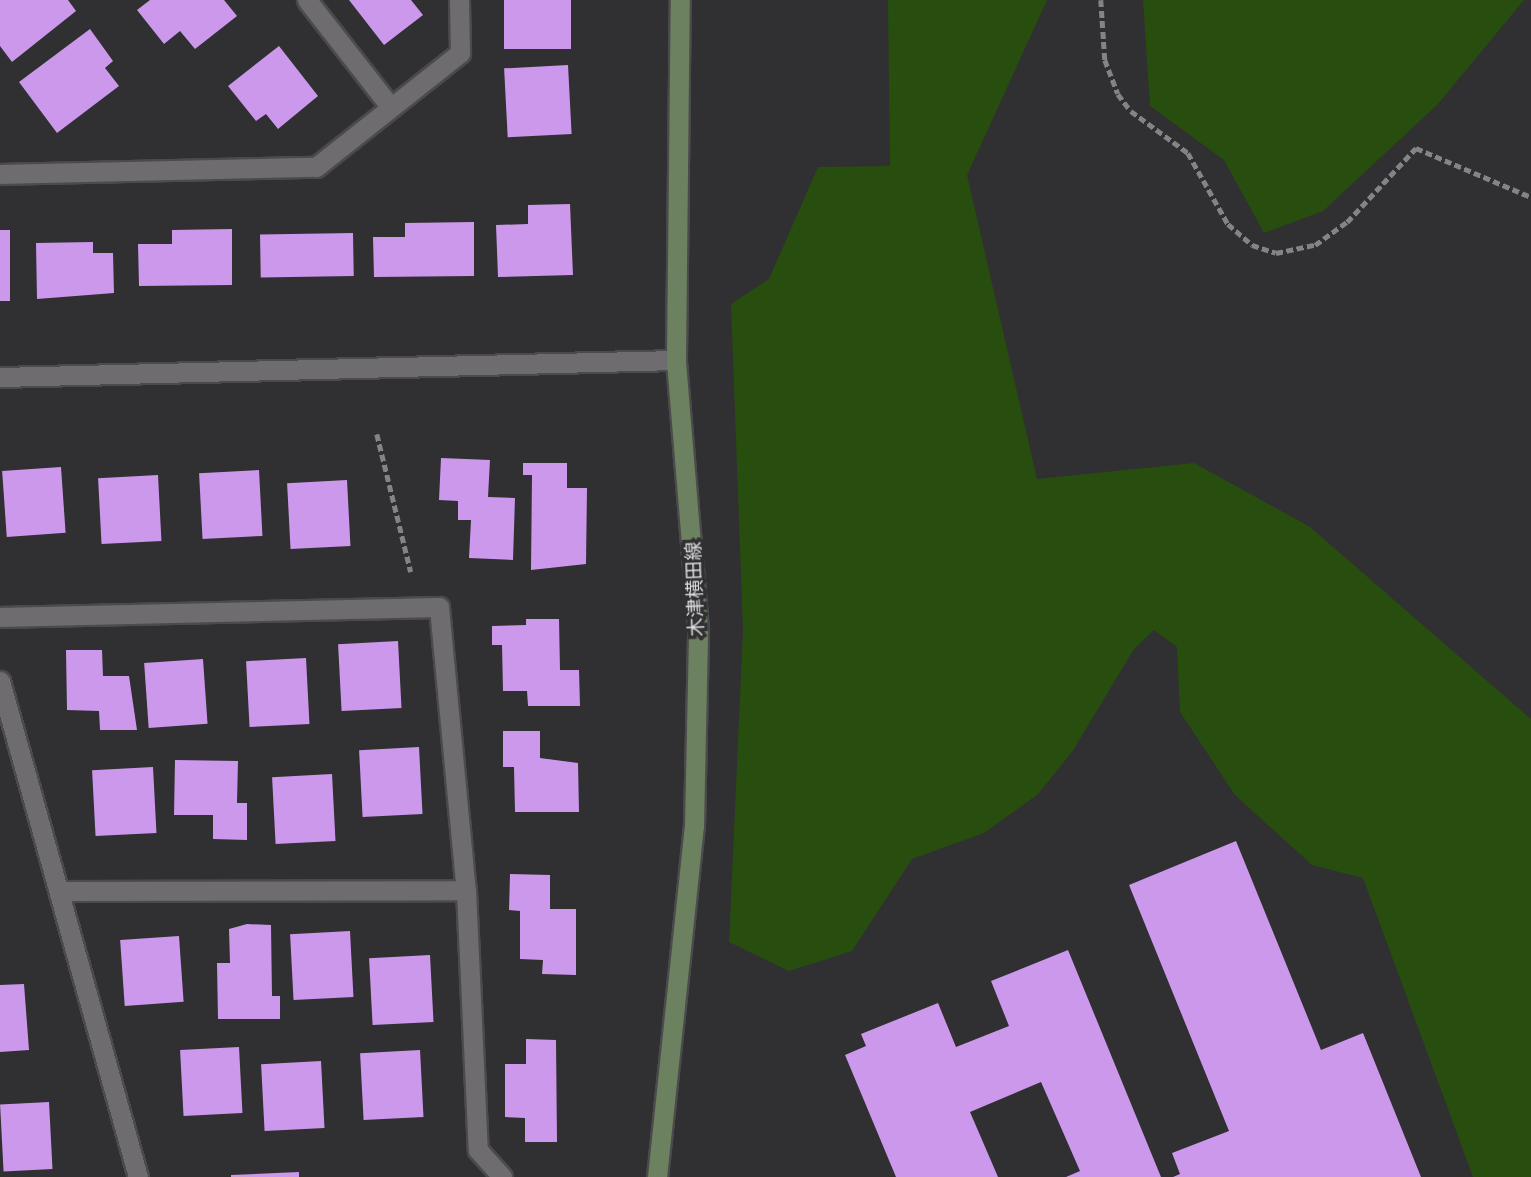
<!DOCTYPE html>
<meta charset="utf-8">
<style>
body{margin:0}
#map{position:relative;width:1531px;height:1177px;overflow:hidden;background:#302f31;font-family:"PT Sans Narrow","Noto Sans JP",sans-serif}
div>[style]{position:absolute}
.green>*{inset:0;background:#284e0f}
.building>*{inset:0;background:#cc98ec;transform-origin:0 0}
.path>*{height:4.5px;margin-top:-2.25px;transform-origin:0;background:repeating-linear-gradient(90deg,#848385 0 7px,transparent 0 10.5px)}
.roads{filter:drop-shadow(2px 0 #4b4a4c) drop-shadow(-2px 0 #4b4a4c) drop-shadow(0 2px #4b4a4c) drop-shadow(0 -2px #4b4a4c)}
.minor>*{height:19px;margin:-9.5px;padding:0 9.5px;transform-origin:9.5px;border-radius:9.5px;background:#6e6c6f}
.tertiary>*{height:19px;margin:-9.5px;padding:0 9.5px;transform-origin:9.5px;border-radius:9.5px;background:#6e6c6f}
.secondary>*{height:19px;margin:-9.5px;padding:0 9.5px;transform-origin:9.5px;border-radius:9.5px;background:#6c815f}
span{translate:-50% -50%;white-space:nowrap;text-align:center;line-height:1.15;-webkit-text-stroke:7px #302f31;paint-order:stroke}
.street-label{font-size:19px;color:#dedddf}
</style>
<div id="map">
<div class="green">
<div style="clip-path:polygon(888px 0,1047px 0,967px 175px,1037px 479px,1194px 463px,1310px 527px,1531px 719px,1531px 1177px,1473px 1177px,1363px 878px,1312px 865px,1235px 795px,1180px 712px,1177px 647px,1154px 630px,1134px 649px,1072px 752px,1037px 795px,984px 833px,912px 859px,852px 951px,789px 971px,729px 942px,743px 630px,731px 304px,769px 279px,818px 167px,890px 166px)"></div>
<div style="clip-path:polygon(1143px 0,1524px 0,1437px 105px,1323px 211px,1264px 233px,1224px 160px,1150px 106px)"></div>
</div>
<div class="building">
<div style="clip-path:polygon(0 0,68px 0,76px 11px,12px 62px,0 46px)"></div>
<div style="clip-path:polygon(150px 0,224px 0,237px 16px,195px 49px,180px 31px,164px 44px,137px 10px)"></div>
<div style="clip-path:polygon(349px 0,411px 0,423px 15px,384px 45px)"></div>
<div style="left:504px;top:0;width:67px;height:49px"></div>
<div style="clip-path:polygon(90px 29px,113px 61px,105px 68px,119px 86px,57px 133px,19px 82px)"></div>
<div style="clip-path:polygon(279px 46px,318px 96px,278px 129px,266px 114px,256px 121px,228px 86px)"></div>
<div style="left:568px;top:65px;width:69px;height:64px;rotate:87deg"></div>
<div style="clip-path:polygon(570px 204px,573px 275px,498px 277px,496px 225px,528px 224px,528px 205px)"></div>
<div style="clip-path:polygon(474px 222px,474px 276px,374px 277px,373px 237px,405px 237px,405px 223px)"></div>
<div style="clip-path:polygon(232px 229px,232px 285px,139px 286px,138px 244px,172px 244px,172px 230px)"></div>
<div style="left:0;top:230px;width:10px;height:71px"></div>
<div style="left:353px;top:233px;width:43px;height:93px;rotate:89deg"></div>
<div style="clip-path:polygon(93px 242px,93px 253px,113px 253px,114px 293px,37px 299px,36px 243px)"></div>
<div style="clip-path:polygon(441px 458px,490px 460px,488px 497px,515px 498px,513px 560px,469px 558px,471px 520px,458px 520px,458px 501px,439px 500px)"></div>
<div style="clip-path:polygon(523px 463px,567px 463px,567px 488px,587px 488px,586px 564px,531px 570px,532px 475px,523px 475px)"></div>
<div style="left:61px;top:467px;width:66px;height:59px;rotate:86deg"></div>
<div style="left:259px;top:470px;width:66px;height:60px;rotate:87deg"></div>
<div style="left:158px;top:475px;width:66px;height:60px;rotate:87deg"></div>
<div style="left:347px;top:480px;width:66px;height:60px;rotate:87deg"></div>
<div style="clip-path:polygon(526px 619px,559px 619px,560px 670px,579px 670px,580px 706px,528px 706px,527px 691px,503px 691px,502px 645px,492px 645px,492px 626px,526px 625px)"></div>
<div style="left:398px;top:641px;width:67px;height:60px;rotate:87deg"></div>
<div style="clip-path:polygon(66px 650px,102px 650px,103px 676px,129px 676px,137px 730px,100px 730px,99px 711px,67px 710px)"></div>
<div style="left:306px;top:658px;width:66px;height:60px;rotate:87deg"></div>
<div style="left:203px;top:659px;width:65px;height:59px;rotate:86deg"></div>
<div style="clip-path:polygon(503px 731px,540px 731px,540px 758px,578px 763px,579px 812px,515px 812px,514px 767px,503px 767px)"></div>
<div style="left:419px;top:747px;width:67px;height:60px;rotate:87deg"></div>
<div style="clip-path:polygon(175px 760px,238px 761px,237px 803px,247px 803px,247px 840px,213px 839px,213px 815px,174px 815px)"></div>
<div style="left:153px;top:767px;width:66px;height:61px;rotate:87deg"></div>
<div style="left:332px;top:774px;width:67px;height:60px;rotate:87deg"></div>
<div style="clip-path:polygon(1236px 841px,1321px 1050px,1363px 1033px,1421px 1177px,1173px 1177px,1180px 1174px,1172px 1153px,1229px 1131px,1129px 885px)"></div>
<div style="clip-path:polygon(510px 874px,550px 875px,550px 909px,576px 909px,576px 975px,542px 974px,543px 960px,520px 959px,520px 911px,509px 910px)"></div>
<div style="clip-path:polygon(247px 924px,271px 925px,272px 996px,280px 996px,280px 1019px,218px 1019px,217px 963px,230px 963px,229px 929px)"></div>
<div style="left:350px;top:931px;width:66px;height:60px;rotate:87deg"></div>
<div style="left:179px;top:936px;width:66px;height:59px;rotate:86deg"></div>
<div style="clip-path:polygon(1068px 950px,1161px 1177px,1066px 1177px,1080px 1171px,1041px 1082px,970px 1112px,998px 1177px,896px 1177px,845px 1055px,866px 1046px,861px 1034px,938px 1003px,956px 1047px,1009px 1026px,991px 981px)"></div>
<div style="left:430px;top:955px;width:67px;height:61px;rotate:87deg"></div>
<div style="clip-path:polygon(24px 984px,29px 1050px,0 1052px,0 985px)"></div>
<div style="clip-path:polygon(526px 1039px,556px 1040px,557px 1142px,525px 1142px,525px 1118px,505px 1117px,505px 1064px,526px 1064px)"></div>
<div style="left:239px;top:1047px;width:66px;height:59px;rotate:87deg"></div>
<div style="left:420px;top:1050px;width:67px;height:60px;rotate:87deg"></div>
<div style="left:321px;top:1061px;width:67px;height:60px;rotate:87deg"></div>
<div style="left:49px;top:1102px;width:67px;height:49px;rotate:87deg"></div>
<div style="clip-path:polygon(299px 1172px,299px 1177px,231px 1177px,231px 1175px)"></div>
</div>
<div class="path">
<div style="left:1101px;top:0;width:60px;rotate:86.2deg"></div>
<div style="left:1105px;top:60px;width:36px;rotate:69deg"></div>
<div style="left:1118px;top:94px;width:21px;rotate:53deg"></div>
<div style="left:1131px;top:111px;width:71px;rotate:36.4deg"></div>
<div style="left:1188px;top:153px;width:81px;rotate:60.6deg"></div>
<div style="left:1228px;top:224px;width:32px;rotate:41deg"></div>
<div style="left:1252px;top:245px;width:25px;rotate:18deg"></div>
<div style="left:1276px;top:253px;width:40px;rotate:-12deg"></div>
<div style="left:1315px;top:245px;width:39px;rotate:-36deg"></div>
<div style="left:1347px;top:222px;width:101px;rotate:-47deg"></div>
<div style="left:1416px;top:148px;width:125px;rotate:23.1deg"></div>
<div style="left:377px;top:434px;width:142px;rotate:76.2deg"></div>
</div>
<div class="roads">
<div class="minor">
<div style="left:307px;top:0;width:133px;rotate:52deg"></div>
<div style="left:0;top:174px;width:316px;rotate:-1.3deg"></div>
<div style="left:316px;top:167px;width:184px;rotate:-38.4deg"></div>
<div style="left:460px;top:53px;width:53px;rotate:-91.1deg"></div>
<div style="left:0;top:617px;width:439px;rotate:-1.3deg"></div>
<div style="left:439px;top:607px;width:284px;rotate:84.6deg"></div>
<div style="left:466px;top:890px;width:260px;rotate:87.4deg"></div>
<div style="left:478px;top:1150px;width:36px;rotate:48deg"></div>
<div style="left:0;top:681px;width:515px;rotate:74.45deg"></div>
<div style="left:59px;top:891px;width:407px;rotate:-0.1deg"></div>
</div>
<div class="tertiary">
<div style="left:0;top:377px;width:676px;rotate:-1.44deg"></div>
</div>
<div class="secondary">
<div style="left:657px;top:1177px;width:353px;rotate:-84deg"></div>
<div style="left:694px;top:826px;width:197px;rotate:-88.8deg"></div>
<div style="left:698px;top:629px;width:270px;rotate:-94.7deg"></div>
<div style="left:676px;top:360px;width:360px;rotate:-89.4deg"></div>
</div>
</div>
<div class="street-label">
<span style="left:695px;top:589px;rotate:-92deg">木津横田線</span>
</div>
</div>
